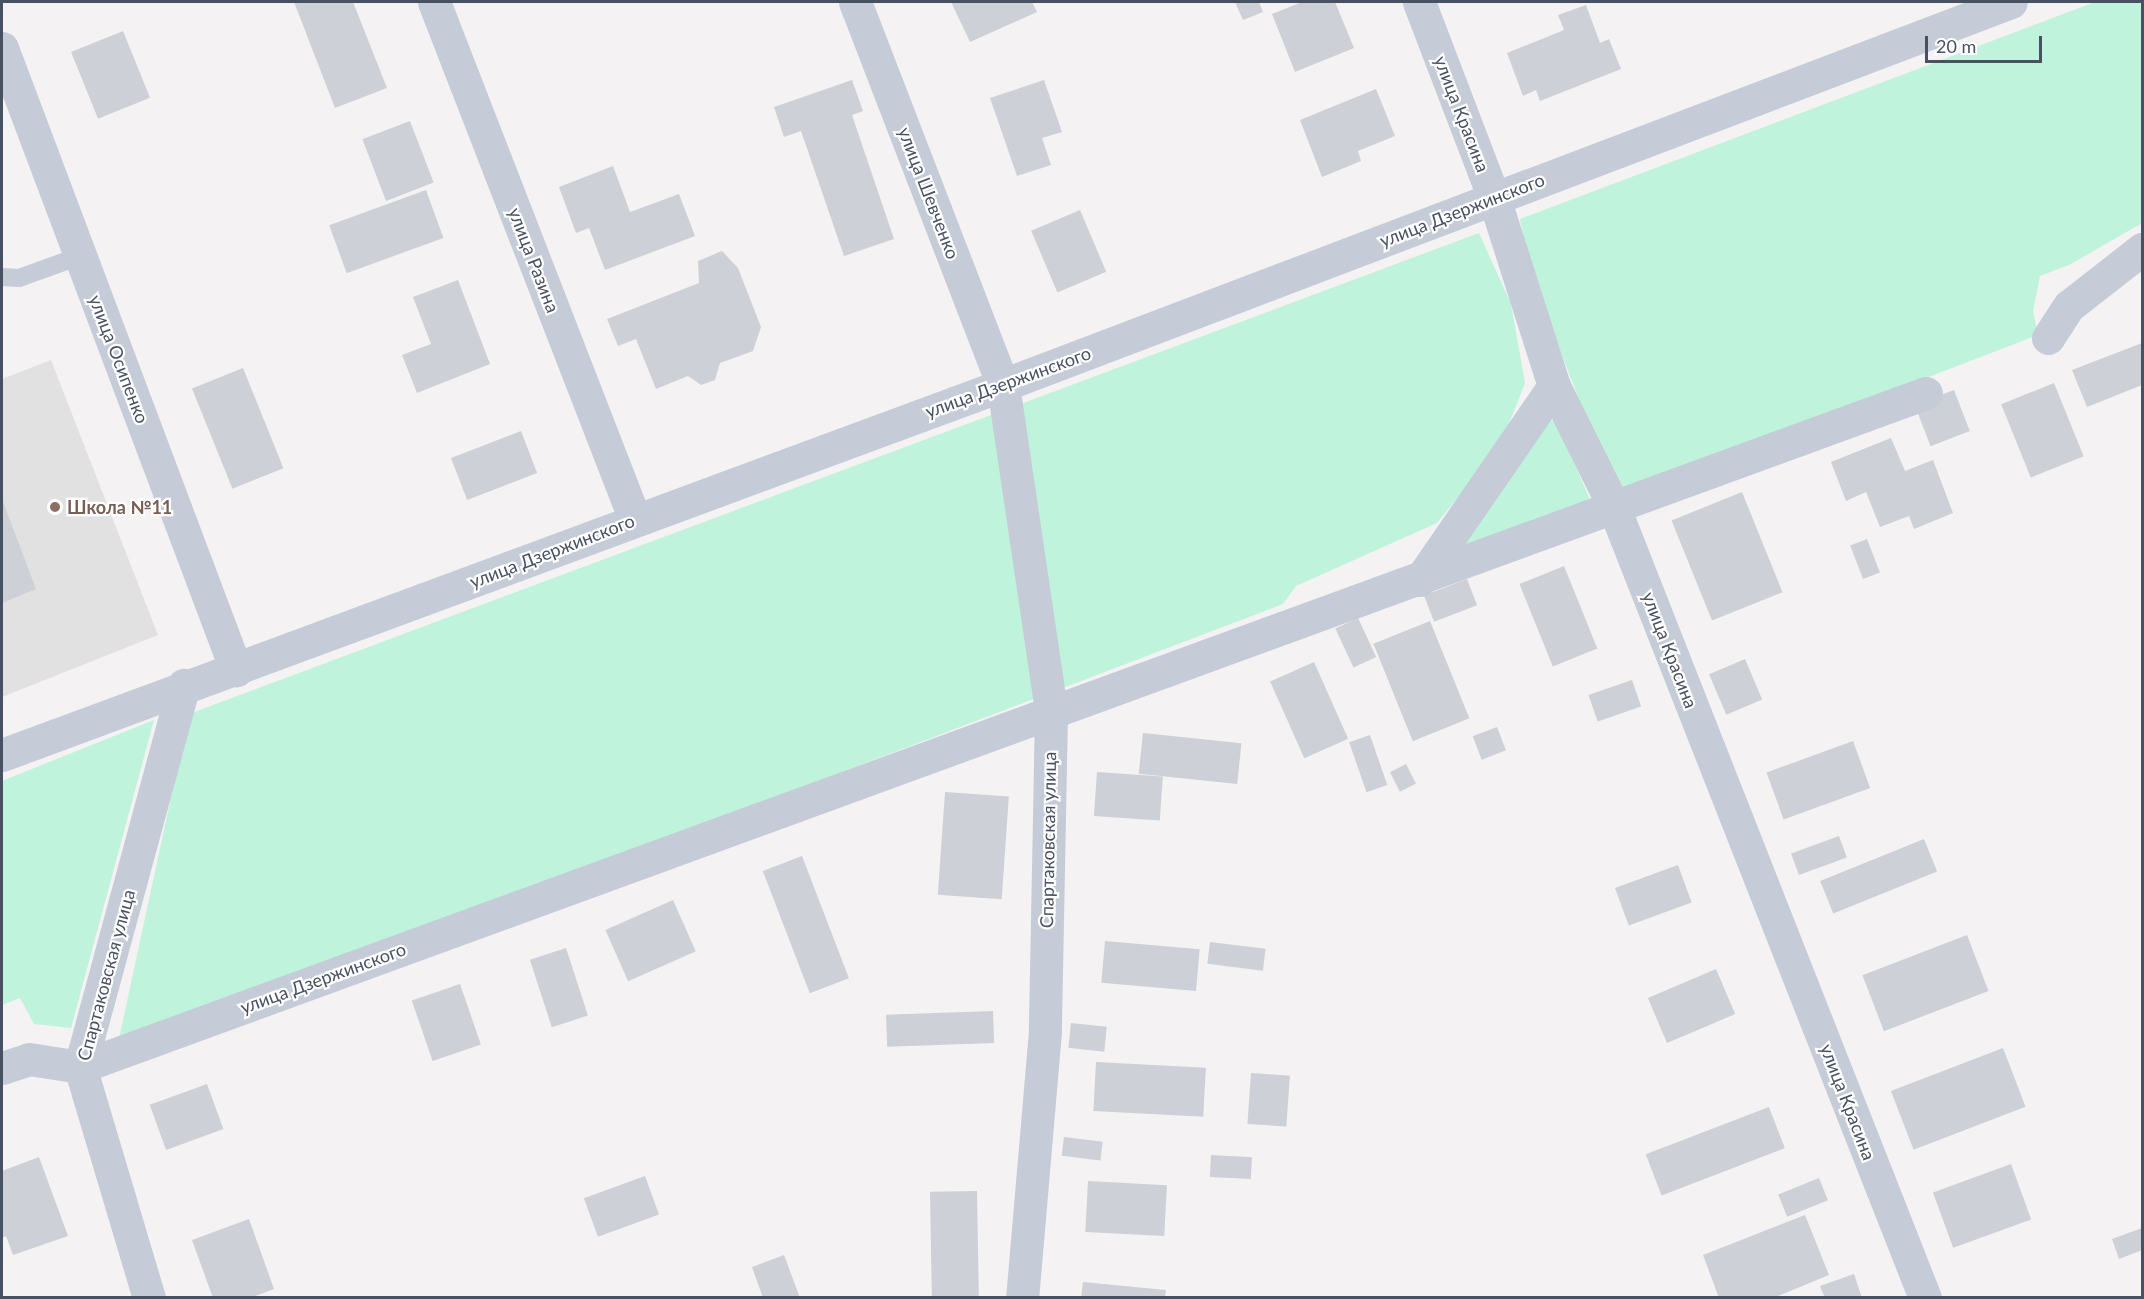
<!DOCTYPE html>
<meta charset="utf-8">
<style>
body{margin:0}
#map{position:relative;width:2144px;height:1299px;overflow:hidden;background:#f4f2f2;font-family:Lato,sans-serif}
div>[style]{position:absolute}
.education>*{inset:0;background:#e2e1e1}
.green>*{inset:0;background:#bff3dc}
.building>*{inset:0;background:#ced0d7;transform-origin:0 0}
.service>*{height:18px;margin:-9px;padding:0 9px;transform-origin:9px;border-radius:9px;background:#c5cbd7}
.minor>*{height:33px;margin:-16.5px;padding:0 16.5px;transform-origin:16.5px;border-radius:16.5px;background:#c5cbd7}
.tertiary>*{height:33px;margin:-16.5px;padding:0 16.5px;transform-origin:16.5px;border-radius:16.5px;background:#c5cbd7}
.dots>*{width:16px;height:16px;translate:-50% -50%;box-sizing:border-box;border:3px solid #fff;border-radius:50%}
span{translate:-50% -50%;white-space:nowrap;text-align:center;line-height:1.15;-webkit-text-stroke:4.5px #fff;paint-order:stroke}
.street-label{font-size:18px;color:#485161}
.education-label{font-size:18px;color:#785e54;font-weight:700}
.left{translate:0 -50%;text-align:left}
.frame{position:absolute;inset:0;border:3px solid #485161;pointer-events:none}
.scale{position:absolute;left:1925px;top:36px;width:117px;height:27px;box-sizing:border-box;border:3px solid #485161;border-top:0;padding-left:8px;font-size:18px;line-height:21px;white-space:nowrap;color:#485161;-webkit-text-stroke:4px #fff;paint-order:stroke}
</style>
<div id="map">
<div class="education">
<div style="clip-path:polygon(51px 360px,158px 635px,2px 697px,2px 379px)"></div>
</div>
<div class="green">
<div style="clip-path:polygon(2095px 2px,2142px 2px,2142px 223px,2071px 264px,2040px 276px,2033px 311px,2038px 335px,1626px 493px,1579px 399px,1553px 332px,1528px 262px,1520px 219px)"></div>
<div style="clip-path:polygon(1479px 233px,1511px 304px,1525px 383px,1501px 444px,1437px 523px,1296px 586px,1283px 604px,117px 1048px,189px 714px)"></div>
<div style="clip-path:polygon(1544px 419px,1556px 421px,1594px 509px,1451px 561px)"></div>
<div style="clip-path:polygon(154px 720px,71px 1028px,34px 1024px,20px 998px,2px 1005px,2px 781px)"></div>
</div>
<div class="building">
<div style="clip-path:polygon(294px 2px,353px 2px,387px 88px,335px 108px)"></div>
<div style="clip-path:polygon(951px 2px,1032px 2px,1037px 12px,970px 42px)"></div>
<div style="clip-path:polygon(1235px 2px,1259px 2px,1263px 12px,1243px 20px)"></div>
<div style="clip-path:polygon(1302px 2px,1335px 2px,1354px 48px,1295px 72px,1272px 14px)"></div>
<div style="clip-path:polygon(1586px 5px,1600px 43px,1609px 39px,1621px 69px,1540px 101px,1536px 90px,1523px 96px,1507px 53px,1564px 30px,1558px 15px)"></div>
<div style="left:123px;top:31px;width:72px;height:56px;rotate:68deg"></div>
<div style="clip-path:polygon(852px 80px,863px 111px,852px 115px,894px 239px,844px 256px,801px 131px,784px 137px,774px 107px)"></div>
<div style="clip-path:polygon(1044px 80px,1062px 132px,1042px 138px,1051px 165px,1017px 176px,990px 98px)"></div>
<div style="clip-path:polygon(1376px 89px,1395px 136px,1358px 151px,1361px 161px,1322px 177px,1300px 120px)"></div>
<div style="left:410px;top:121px;width:66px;height:51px;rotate:69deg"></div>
<div style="clip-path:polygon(613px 166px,630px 212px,679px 194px,695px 236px,605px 270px,589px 228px,576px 233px,559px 187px)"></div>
<div style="left:426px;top:190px;width:51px;height:103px;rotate:70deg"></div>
<div style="left:1080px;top:210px;width:67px;height:53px;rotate:67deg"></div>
<div style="clip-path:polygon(722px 251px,738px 268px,761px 327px,753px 351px,720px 363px,715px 380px,701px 385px,688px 376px,656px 389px,636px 339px,618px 346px,607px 319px,699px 283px,698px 261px)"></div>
<div style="clip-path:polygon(458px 280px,490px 364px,417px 393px,402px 355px,431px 344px,413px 297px)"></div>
<div style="clip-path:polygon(2142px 343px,2142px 385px,2087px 407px,2072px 370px)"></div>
<div style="left:243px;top:368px;width:108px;height:55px;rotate:68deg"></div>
<div style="left:2054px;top:383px;width:79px;height:57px;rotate:68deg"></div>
<div style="left:1954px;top:390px;width:44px;height:42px;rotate:69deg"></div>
<div style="left:521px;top:431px;width:45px;height:75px;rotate:69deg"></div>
<div style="clip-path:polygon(1891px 438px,1905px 471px,1933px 460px,1953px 513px,1914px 529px,1909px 516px,1880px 527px,1866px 492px,1846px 501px,1831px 462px)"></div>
<div style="left:1742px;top:492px;width:108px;height:76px;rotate:68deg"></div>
<div style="clip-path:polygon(2px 499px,36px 589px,2px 603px)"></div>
<div style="left:1867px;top:539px;width:36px;height:18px;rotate:69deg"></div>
<div style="left:1564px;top:566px;width:89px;height:48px;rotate:68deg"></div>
<div style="left:1467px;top:579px;width:28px;height:46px;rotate:69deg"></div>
<div style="left:1358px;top:618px;width:43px;height:25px;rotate:65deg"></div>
<div style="left:1430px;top:621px;width:105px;height:61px;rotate:68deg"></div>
<div style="left:1745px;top:659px;width:44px;height:39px;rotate:67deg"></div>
<div style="left:1314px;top:662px;width:84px;height:48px;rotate:66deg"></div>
<div style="left:1632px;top:680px;width:28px;height:46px;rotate:71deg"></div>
<div style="left:1497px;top:727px;width:25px;height:26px;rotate:69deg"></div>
<div style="left:1143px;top:733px;width:99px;height:41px;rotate:6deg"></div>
<div style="left:1370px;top:735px;width:53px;height:22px;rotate:71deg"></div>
<div style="left:1853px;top:741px;width:50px;height:92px;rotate:70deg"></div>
<div style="left:1406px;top:764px;width:22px;height:18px;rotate:63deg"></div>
<div style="left:1097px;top:772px;width:66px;height:44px;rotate:4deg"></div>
<div style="left:945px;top:792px;width:64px;height:103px;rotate:4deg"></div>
<div style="left:1839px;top:836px;width:23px;height:51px;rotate:70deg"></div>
<div style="left:1924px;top:839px;width:35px;height:112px;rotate:68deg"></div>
<div style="left:802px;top:856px;width:131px;height:42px;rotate:69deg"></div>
<div style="left:1678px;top:865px;width:40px;height:67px;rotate:70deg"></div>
<div style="left:673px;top:900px;width:56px;height:74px;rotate:66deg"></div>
<div style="left:1967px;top:935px;width:60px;height:112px;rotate:69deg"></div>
<div style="left:1105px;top:941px;width:95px;height:42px;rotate:5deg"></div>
<div style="left:1210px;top:942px;width:56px;height:22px;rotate:7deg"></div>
<div style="left:566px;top:948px;width:71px;height:38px;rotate:72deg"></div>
<div style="left:1716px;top:969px;width:49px;height:74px;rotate:67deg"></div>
<div style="left:460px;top:984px;width:64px;height:51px;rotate:71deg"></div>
<div style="left:993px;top:1011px;width:32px;height:107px;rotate:88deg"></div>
<div style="left:1071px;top:1023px;width:36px;height:25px;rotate:6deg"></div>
<div style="left:2003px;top:1048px;width:63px;height:120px;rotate:69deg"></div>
<div style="left:1096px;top:1062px;width:110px;height:49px;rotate:3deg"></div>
<div style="left:1251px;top:1073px;width:39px;height:51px;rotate:4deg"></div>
<div style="left:207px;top:1084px;width:48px;height:61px;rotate:70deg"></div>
<div style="left:1769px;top:1107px;width:44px;height:132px;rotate:69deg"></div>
<div style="left:1064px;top:1137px;width:39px;height:19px;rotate:7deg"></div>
<div style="left:1211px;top:1155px;width:41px;height:22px;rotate:3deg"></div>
<div style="clip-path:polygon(39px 1157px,68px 1236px,13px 1255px,6px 1236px,2px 1238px,2px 1171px)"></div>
<div style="left:2011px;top:1164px;width:59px;height:83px;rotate:70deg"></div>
<div style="left:645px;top:1176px;width:41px;height:65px;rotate:70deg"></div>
<div style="left:1819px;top:1178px;width:24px;height:44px;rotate:68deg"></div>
<div style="left:1088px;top:1181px;width:79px;height:51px;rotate:3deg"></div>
<div style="left:977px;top:1191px;width:106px;height:47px;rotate:89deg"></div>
<div style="clip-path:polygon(1805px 1215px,1829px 1275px,1773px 1298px,1719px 1298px,1703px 1255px)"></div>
<div style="clip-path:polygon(249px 1219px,274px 1289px,250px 1298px,213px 1298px,192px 1240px)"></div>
<div style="clip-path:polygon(2142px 1228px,2142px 1250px,2119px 1259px,2112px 1239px)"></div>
<div style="clip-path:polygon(784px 1255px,800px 1298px,763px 1298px,752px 1267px)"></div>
<div style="clip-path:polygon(1854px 1274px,1862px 1298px,1825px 1298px,1820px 1286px)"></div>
<div style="clip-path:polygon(1083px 1282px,1166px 1290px,1165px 1298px,1081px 1298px)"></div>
</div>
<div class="service">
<div style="left:2px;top:277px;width:17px;rotate:3deg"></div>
<div style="left:19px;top:278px;width:65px;rotate:-19.8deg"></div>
</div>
<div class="minor">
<div style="left:434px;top:2px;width:556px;rotate:68.79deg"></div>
<div style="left:855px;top:2px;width:411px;rotate:68.9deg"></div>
<div style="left:1003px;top:385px;width:331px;rotate:81.6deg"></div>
<div style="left:1051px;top:712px;width:319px;rotate:91.1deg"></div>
<div style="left:1045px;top:1031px;width:268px;rotate:94.9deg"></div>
<div style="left:1419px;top:2px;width:210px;rotate:69.1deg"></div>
<div style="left:1494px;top:198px;width:197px;rotate:72.3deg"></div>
<div style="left:1554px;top:386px;width:133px;rotate:63.6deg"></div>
<div style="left:1613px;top:505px;width:852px;rotate:68.52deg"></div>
<div style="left:2px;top:48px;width:665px;rotate:69.38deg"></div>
<div style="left:2048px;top:338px;width:38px;rotate:-57deg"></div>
<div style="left:2069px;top:306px;width:93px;rotate:-38deg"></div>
<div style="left:1420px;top:580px;width:236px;rotate:-55.4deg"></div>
<div style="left:2px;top:1068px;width:28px;rotate:-18deg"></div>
<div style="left:29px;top:1059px;width:52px;rotate:8.9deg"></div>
<div style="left:80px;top:1067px;width:1965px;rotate:-20.06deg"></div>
<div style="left:149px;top:1298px;width:241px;rotate:-106.6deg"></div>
<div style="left:80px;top:1067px;width:396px;rotate:-74.8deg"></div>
</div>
<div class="tertiary">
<div style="left:2px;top:755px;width:1067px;rotate:-20.29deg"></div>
<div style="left:1003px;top:385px;width:1078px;rotate:-20.8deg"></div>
</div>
<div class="dots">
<div style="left:55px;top:507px;background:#8d6e63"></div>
</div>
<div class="street-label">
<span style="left:1462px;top:114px;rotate:69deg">улица Красина</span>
<span style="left:929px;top:193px;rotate:69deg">улица Шевченко</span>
<span style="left:1462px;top:210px;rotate:-21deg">улица Дзержинского</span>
<span style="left:534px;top:260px;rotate:69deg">улица Разина</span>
<span style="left:119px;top:359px;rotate:69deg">улица Осипенко</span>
<span style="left:1008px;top:382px;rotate:-20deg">улица Дзержинского</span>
<span style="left:552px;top:551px;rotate:-21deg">улица Дзержинского</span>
<span style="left:1670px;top:650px;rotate:69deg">улица Красина</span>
<span style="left:1048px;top:840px;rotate:-89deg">Спартаковская улица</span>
<span style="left:106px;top:975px;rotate:-75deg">Спартаковская улица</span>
<span style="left:323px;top:978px;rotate:-20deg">улица Дзержинского</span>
<span style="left:1848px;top:1102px;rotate:69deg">улица Красина</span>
</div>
<div class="education-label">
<span class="left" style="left:67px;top:507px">Школа №11</span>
</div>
<div class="frame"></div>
<div class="scale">20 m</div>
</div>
